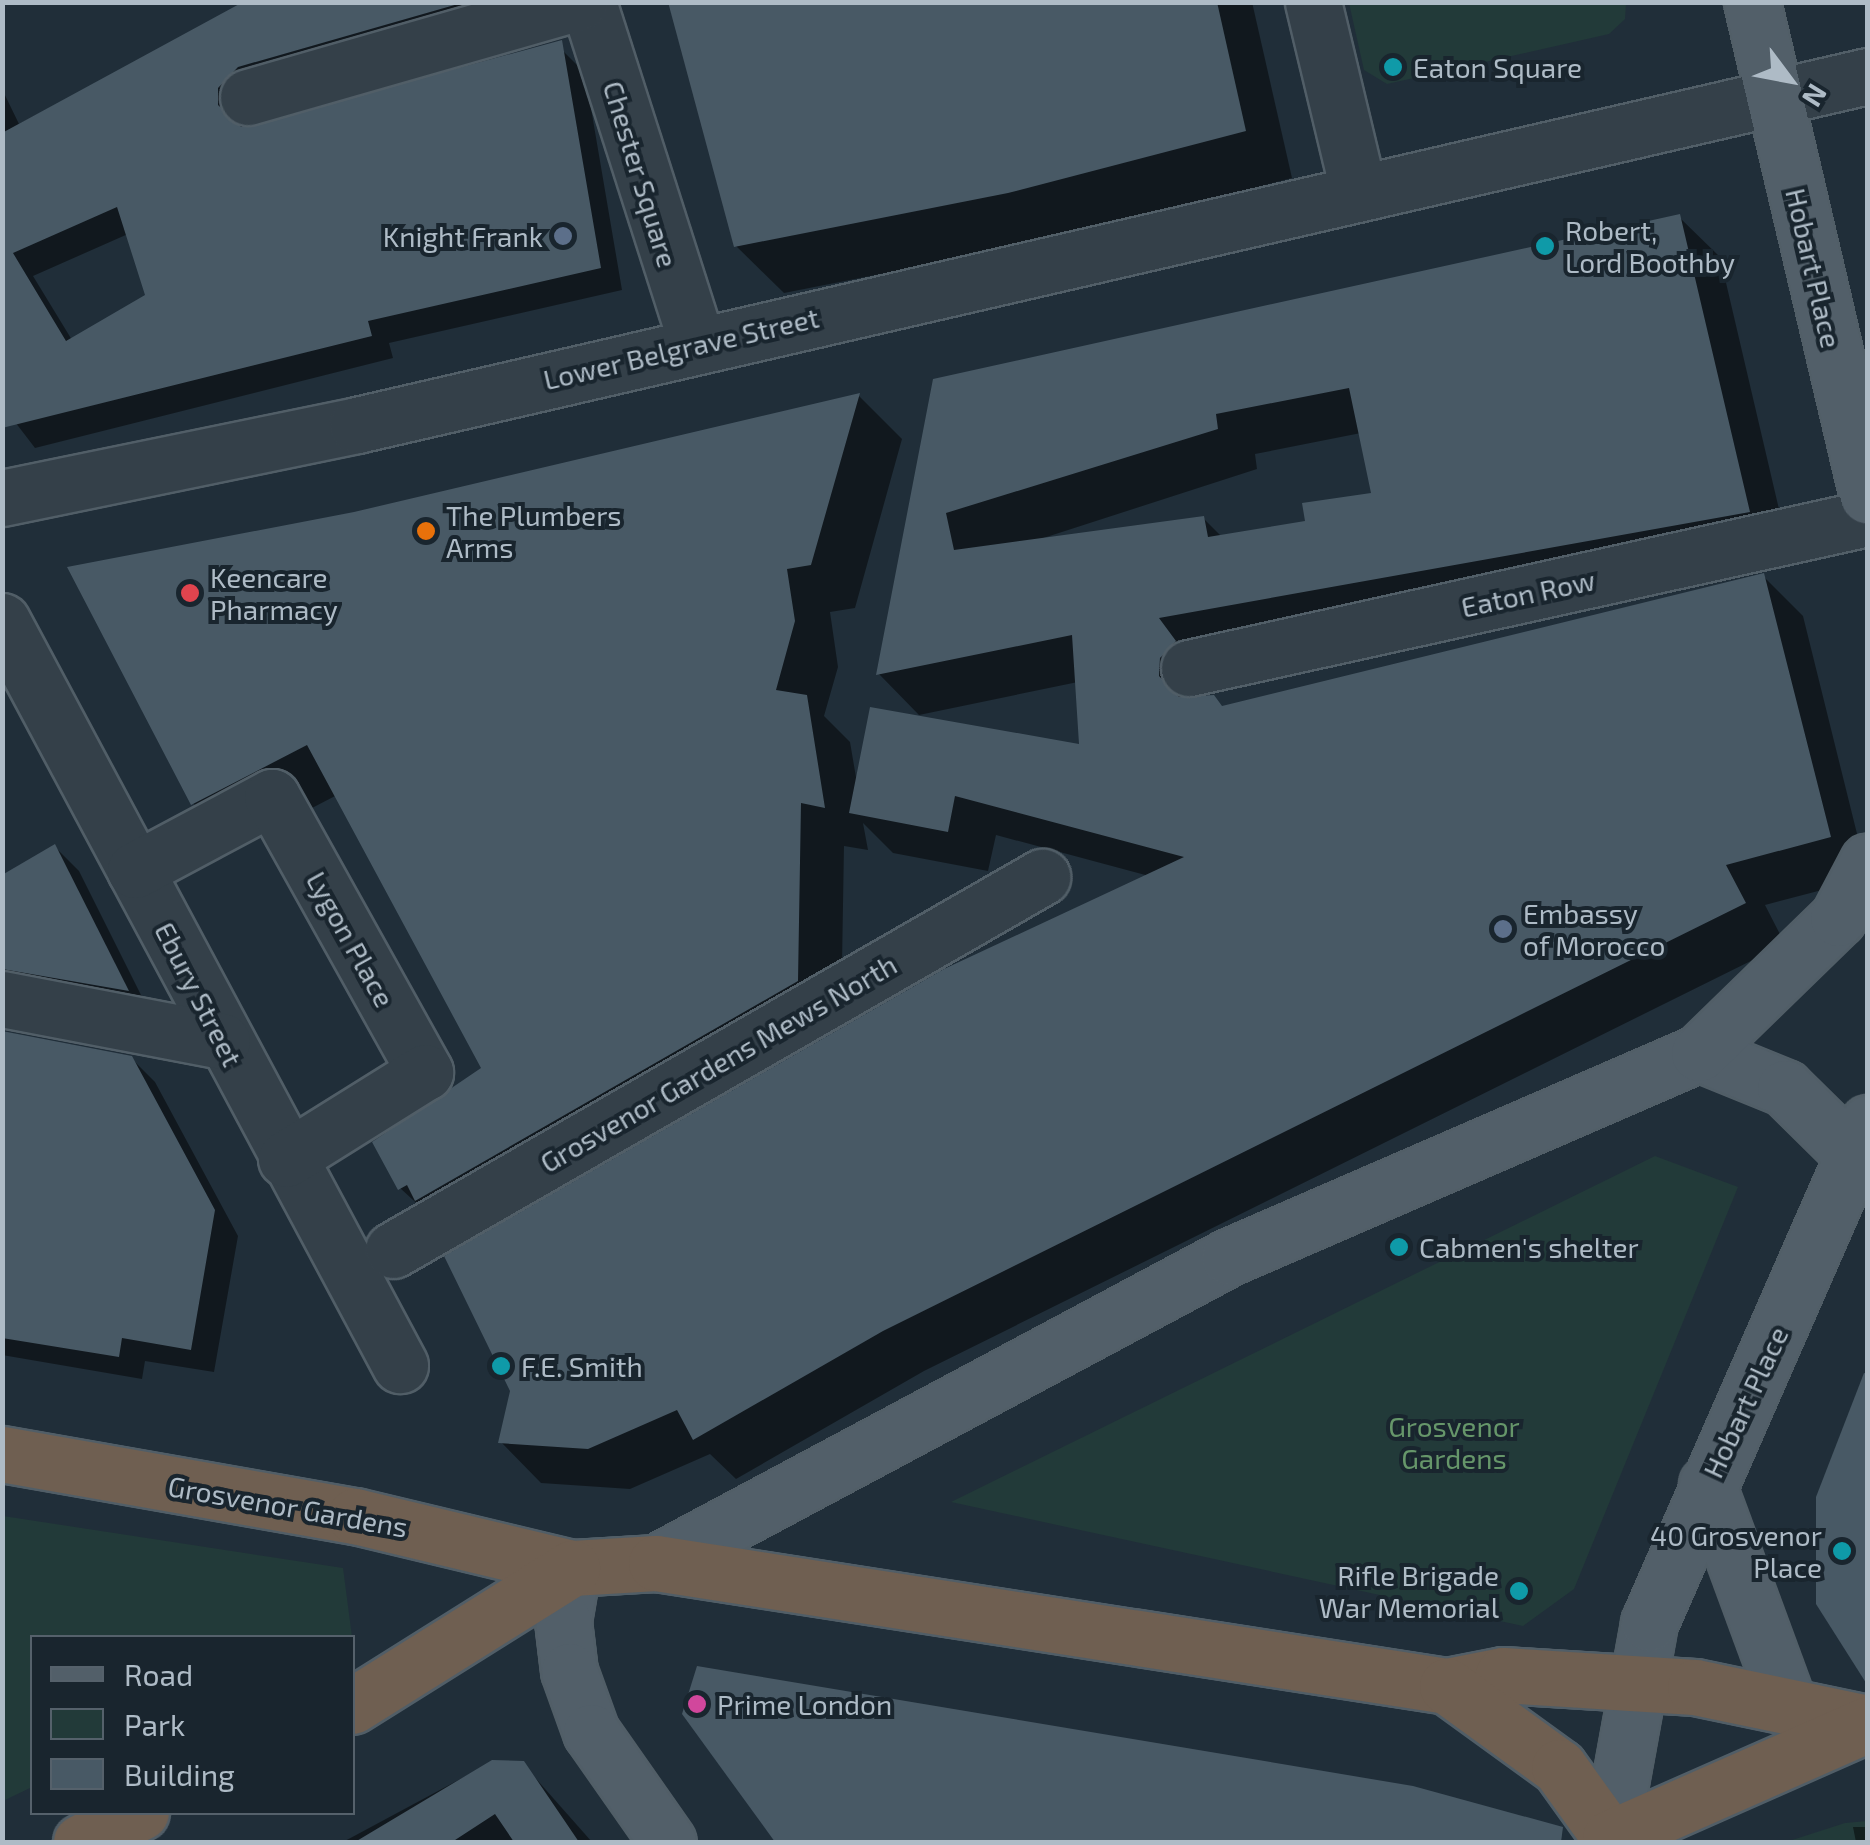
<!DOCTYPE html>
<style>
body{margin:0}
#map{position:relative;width:1870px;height:1845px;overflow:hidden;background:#202e39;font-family:"Exo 2",sans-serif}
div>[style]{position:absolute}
.green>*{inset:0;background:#223a39}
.shadow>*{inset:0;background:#0007}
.building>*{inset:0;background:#485965}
.roads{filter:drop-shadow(2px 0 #515e67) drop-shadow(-2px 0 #515e67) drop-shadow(0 2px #515e67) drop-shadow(0 -2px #515e67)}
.minor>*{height:55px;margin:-27.5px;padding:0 27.5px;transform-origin:27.5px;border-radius:27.5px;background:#344049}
.major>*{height:55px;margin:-27.5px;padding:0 27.5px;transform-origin:27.5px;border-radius:27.5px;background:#525f69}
.highway>*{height:55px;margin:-27.5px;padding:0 27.5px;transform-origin:27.5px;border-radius:27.5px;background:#6f5f51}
.dots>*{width:28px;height:28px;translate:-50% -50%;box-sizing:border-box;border:5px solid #19252e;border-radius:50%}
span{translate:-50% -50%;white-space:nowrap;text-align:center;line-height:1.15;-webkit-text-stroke:8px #19252e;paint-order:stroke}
.poi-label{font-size:28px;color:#aebbc6}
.left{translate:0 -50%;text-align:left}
.right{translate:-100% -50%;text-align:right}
.street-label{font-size:28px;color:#aebbc6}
.park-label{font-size:28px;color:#66966a}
.frame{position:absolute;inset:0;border:5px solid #aebbc6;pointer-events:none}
.legend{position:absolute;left:30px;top:1635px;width:325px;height:180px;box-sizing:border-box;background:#19252e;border:2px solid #55616b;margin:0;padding:12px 18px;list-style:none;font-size:30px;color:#aebbc6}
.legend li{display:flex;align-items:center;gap:20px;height:50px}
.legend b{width:50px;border:2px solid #55616b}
.north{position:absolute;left:1740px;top:30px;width:100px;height:100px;-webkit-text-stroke:8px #19252e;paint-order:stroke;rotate:122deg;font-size:28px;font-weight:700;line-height:40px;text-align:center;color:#aebbc6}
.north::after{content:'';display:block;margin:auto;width:35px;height:45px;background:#aebbc6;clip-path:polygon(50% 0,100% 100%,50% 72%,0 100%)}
</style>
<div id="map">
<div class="green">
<div style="clip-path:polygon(1349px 3px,1349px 2px,1626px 3px,1625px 19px,1609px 34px,1387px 84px,1364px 70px)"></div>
<div style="clip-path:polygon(1655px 1156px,1738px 1187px,1574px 1589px,1523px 1626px,951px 1502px)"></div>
<div style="clip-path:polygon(3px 1516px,343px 1568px,352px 1637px,32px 1638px,32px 1787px,3px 1801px)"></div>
<div style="clip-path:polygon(1867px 1821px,1867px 1842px,1786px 1842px,1845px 1823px)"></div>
</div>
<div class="shadow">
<div style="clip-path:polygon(evenodd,249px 2px,530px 2px,240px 112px,240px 129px,563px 51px,585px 73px,622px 290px,389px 343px,393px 358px,35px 448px,2px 405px,2px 89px,19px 124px,249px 2px,128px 234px,148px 296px,72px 340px,33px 276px,128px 234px)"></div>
<div style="clip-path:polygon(670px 2px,1252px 2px,1292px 178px,1053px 240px,784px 293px,736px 246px)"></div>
<div style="clip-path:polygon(evenodd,1679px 217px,1720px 257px,1789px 552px,1215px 683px,1200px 698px,1224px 708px,1763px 576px,1803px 616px,1868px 878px,1765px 905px,1785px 944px,924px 1371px,736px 1479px,710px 1454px,630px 1489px,541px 1483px,501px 1442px,1149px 876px,996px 835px,988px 871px,893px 853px,863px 823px,868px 850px,844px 846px,841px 1025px,461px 1244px,400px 1188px,484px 1069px,337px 795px,237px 847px,193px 803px,355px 515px,859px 396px,902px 439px,855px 608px,830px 612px,838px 667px,824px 716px,850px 742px,857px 783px,1082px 747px,1078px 682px,919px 715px,879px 674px,935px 381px,1679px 217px,1361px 433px,1374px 496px,1308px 523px,1222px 537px,1204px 519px,1031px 542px,1257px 469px,1255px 454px,1361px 433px)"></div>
<div style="clip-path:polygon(55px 847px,79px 871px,150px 1013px,2px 1002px,2px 878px)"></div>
<div style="clip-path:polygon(2px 1033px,131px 1058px,155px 1082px,238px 1236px,214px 1372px,145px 1361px,142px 1379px,2px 1355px)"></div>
<div style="clip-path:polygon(685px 1714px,1527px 1839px,778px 1842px)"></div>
<div style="clip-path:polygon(492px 1762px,523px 1764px,592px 1842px,343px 1842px)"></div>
<div style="clip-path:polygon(1853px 1827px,1868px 1827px,1868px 1842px,1856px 1842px)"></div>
</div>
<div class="building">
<div style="clip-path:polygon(evenodd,243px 2px,465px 2px,238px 67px,218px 88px,218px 105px,241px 127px,562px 40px,601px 268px,368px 321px,372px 336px,2px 428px,2px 133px,243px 2px,117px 207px,145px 295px,66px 341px,13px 253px,117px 207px)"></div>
<div style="clip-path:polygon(668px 2px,1217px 2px,1246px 131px,1008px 193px,734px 247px)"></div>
<div style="clip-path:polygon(evenodd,1680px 214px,1750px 512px,1159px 618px,1176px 641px,1160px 658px,1159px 676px,1179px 697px,1214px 695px,1222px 706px,1764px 573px,1831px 837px,1726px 865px,1746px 903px,883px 1331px,693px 1440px,677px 1410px,588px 1449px,498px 1443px,510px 1391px,444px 1256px,944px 969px,1184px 857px,955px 796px,948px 832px,849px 813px,870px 707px,1079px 744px,1072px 635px,876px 675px,933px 379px,1680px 214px,1349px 388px,1371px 493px,1302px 503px,1305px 521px,1208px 537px,1204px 516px,954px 550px,946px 513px,1218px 429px,1216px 414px,1349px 388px)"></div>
<div style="clip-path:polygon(860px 393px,811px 565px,787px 569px,795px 621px,776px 690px,807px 695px,825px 808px,801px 803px,798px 981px,415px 1201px,407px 1185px,398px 1190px,372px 1142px,481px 1068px,307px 745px,191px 805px,67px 567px,354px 512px)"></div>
<div style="clip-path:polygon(55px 844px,129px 991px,2px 969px,2px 875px)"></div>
<div style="clip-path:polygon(2px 1031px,132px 1056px,215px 1210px,191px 1350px,122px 1338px,119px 1357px,2px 1338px)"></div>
<div style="clip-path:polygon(1864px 1373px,1868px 1374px,1868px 1686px,1816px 1604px,1816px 1497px)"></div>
<div style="clip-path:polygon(697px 1666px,1413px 1786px,1563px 1827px,1561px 1842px,775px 1842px,682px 1714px)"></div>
<div style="clip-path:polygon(492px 1760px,524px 1761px,579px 1842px,514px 1842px,495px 1814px,452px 1842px,355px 1842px)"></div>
</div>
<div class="roads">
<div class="minor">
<div style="left:588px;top:2px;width:359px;rotate:72.3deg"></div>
<div style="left:1313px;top:2px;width:193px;rotate:76.5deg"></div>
<div style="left:248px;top:97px;width:345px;rotate:-16deg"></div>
<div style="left:2px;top:498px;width:362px;rotate:-11.6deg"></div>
<div style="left:357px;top:425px;width:1551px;rotate:-13.01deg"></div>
<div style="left:2px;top:621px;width:844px;rotate:61.86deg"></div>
<div style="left:1189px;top:668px;width:695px;rotate:-12.46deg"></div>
<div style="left:135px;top:870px;width:155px;rotate:-28.1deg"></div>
<div style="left:272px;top:797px;width:315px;rotate:60.9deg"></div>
<div style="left:425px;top:1072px;width:164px;rotate:148deg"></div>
<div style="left:2px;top:999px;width:224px;rotate:10.8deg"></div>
<div style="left:393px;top:1250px;width:749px;rotate:-29.89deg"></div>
</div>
<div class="major">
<div style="left:1752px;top:2px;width:507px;rotate:76.79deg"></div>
<div style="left:1699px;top:1053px;width:93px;rotate:22.1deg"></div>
<div style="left:1785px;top:1088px;width:95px;rotate:44.6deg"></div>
<div style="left:1707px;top:1484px;width:229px;rotate:69.8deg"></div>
<div style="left:656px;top:1563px;width:650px;rotate:-28.1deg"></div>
<div style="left:1229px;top:1257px;width:512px;rotate:-23.46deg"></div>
<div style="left:1699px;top:1053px;width:194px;rotate:-44.2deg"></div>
<div style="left:1838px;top:918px;width:64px;rotate:-62.2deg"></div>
<div style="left:572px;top:1568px;width:54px;rotate:99.6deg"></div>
<div style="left:563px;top:1621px;width:50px;rotate:83.2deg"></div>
<div style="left:569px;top:1671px;width:65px;rotate:70.2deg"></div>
<div style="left:591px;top:1732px;width:134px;rotate:55deg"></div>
<div style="left:1610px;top:1838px;width:219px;rotate:-79.7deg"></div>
<div style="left:1649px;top:1623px;width:546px;rotate:-66.35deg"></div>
</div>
<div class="highway">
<div style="left:2px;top:1454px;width:358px;rotate:10deg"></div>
<div style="left:355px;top:1516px;width:223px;rotate:13.5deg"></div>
<div style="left:572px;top:1568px;width:84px;rotate:-3.4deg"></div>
<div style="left:656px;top:1563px;width:801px;rotate:8.84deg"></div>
<div style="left:1447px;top:1686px;width:57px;rotate:-11.1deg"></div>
<div style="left:1503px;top:1675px;width:192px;rotate:3.6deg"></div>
<div style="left:1695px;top:1687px;width:177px;rotate:11.8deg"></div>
<div style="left:1447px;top:1686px;width:138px;rotate:35.9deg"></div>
<div style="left:1559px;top:1767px;width:87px;rotate:54.3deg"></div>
<div style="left:352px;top:1706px;width:260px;rotate:-32.1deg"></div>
<div style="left:1610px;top:1838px;width:282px;rotate:-23.8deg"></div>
<div style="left:81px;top:1842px;width:67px;rotate:-26.6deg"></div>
</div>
</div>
<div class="dots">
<div style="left:1393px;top:67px;background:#0f9aa8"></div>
<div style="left:563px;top:236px;background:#5c6f8a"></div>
<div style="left:1545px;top:246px;background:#0f9aa8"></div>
<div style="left:426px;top:531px;background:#e8710a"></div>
<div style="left:190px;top:593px;background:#e0444e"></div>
<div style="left:1503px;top:929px;background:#5c6f8a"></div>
<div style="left:1399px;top:1247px;background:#0f9aa8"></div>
<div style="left:501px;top:1366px;background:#0f9aa8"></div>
<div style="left:1842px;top:1551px;background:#0f9aa8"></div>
<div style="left:1519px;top:1591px;background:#0f9aa8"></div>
<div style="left:697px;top:1704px;background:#d1479c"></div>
</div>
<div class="poi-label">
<span class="left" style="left:1413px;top:67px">Eaton Square</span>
<span class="left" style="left:1565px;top:246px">Robert,<br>Lord Boothby</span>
<span class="right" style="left:543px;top:236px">Knight Frank</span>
<span class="left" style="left:446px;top:531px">The Plumbers<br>Arms</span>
<span class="left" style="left:210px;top:593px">Keencare<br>Pharmacy</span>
<span class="left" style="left:1523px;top:929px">Embassy<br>of Morocco</span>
<span class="left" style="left:1419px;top:1247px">Cabmen's shelter</span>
<span class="left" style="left:521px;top:1366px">F.E. Smith</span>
<span class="right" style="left:1822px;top:1551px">40 Grosvenor<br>Place</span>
<span class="right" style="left:1499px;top:1591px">Rifle Brigade<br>War Memorial</span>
<span class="left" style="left:717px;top:1704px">Prime London</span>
</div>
<div class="street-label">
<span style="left:641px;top:174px;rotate:73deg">Chester Square</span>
<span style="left:1814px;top:268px;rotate:77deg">Hobart Place</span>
<span style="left:681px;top:348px;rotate:-13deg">Lower Belgrave Street</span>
<span style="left:1528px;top:593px;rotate:-12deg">Eaton Row</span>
<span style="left:351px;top:939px;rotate:61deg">Lygon Place</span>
<span style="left:199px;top:994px;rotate:63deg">Ebury Street</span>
<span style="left:718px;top:1063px;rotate:-30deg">Grosvenor Gardens Mews North</span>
<span style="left:1745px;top:1402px;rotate:-65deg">Hobart Place</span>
<span style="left:288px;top:1506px;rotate:10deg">Grosvenor Gardens</span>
</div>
<div class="park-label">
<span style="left:1454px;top:1442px">Grosvenor<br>Gardens</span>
</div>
<div class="frame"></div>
<ul class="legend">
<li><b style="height:12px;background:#525f69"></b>Road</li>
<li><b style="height:28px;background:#223a39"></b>Park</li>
<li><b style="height:28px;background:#485965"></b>Building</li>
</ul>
<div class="north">N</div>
</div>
